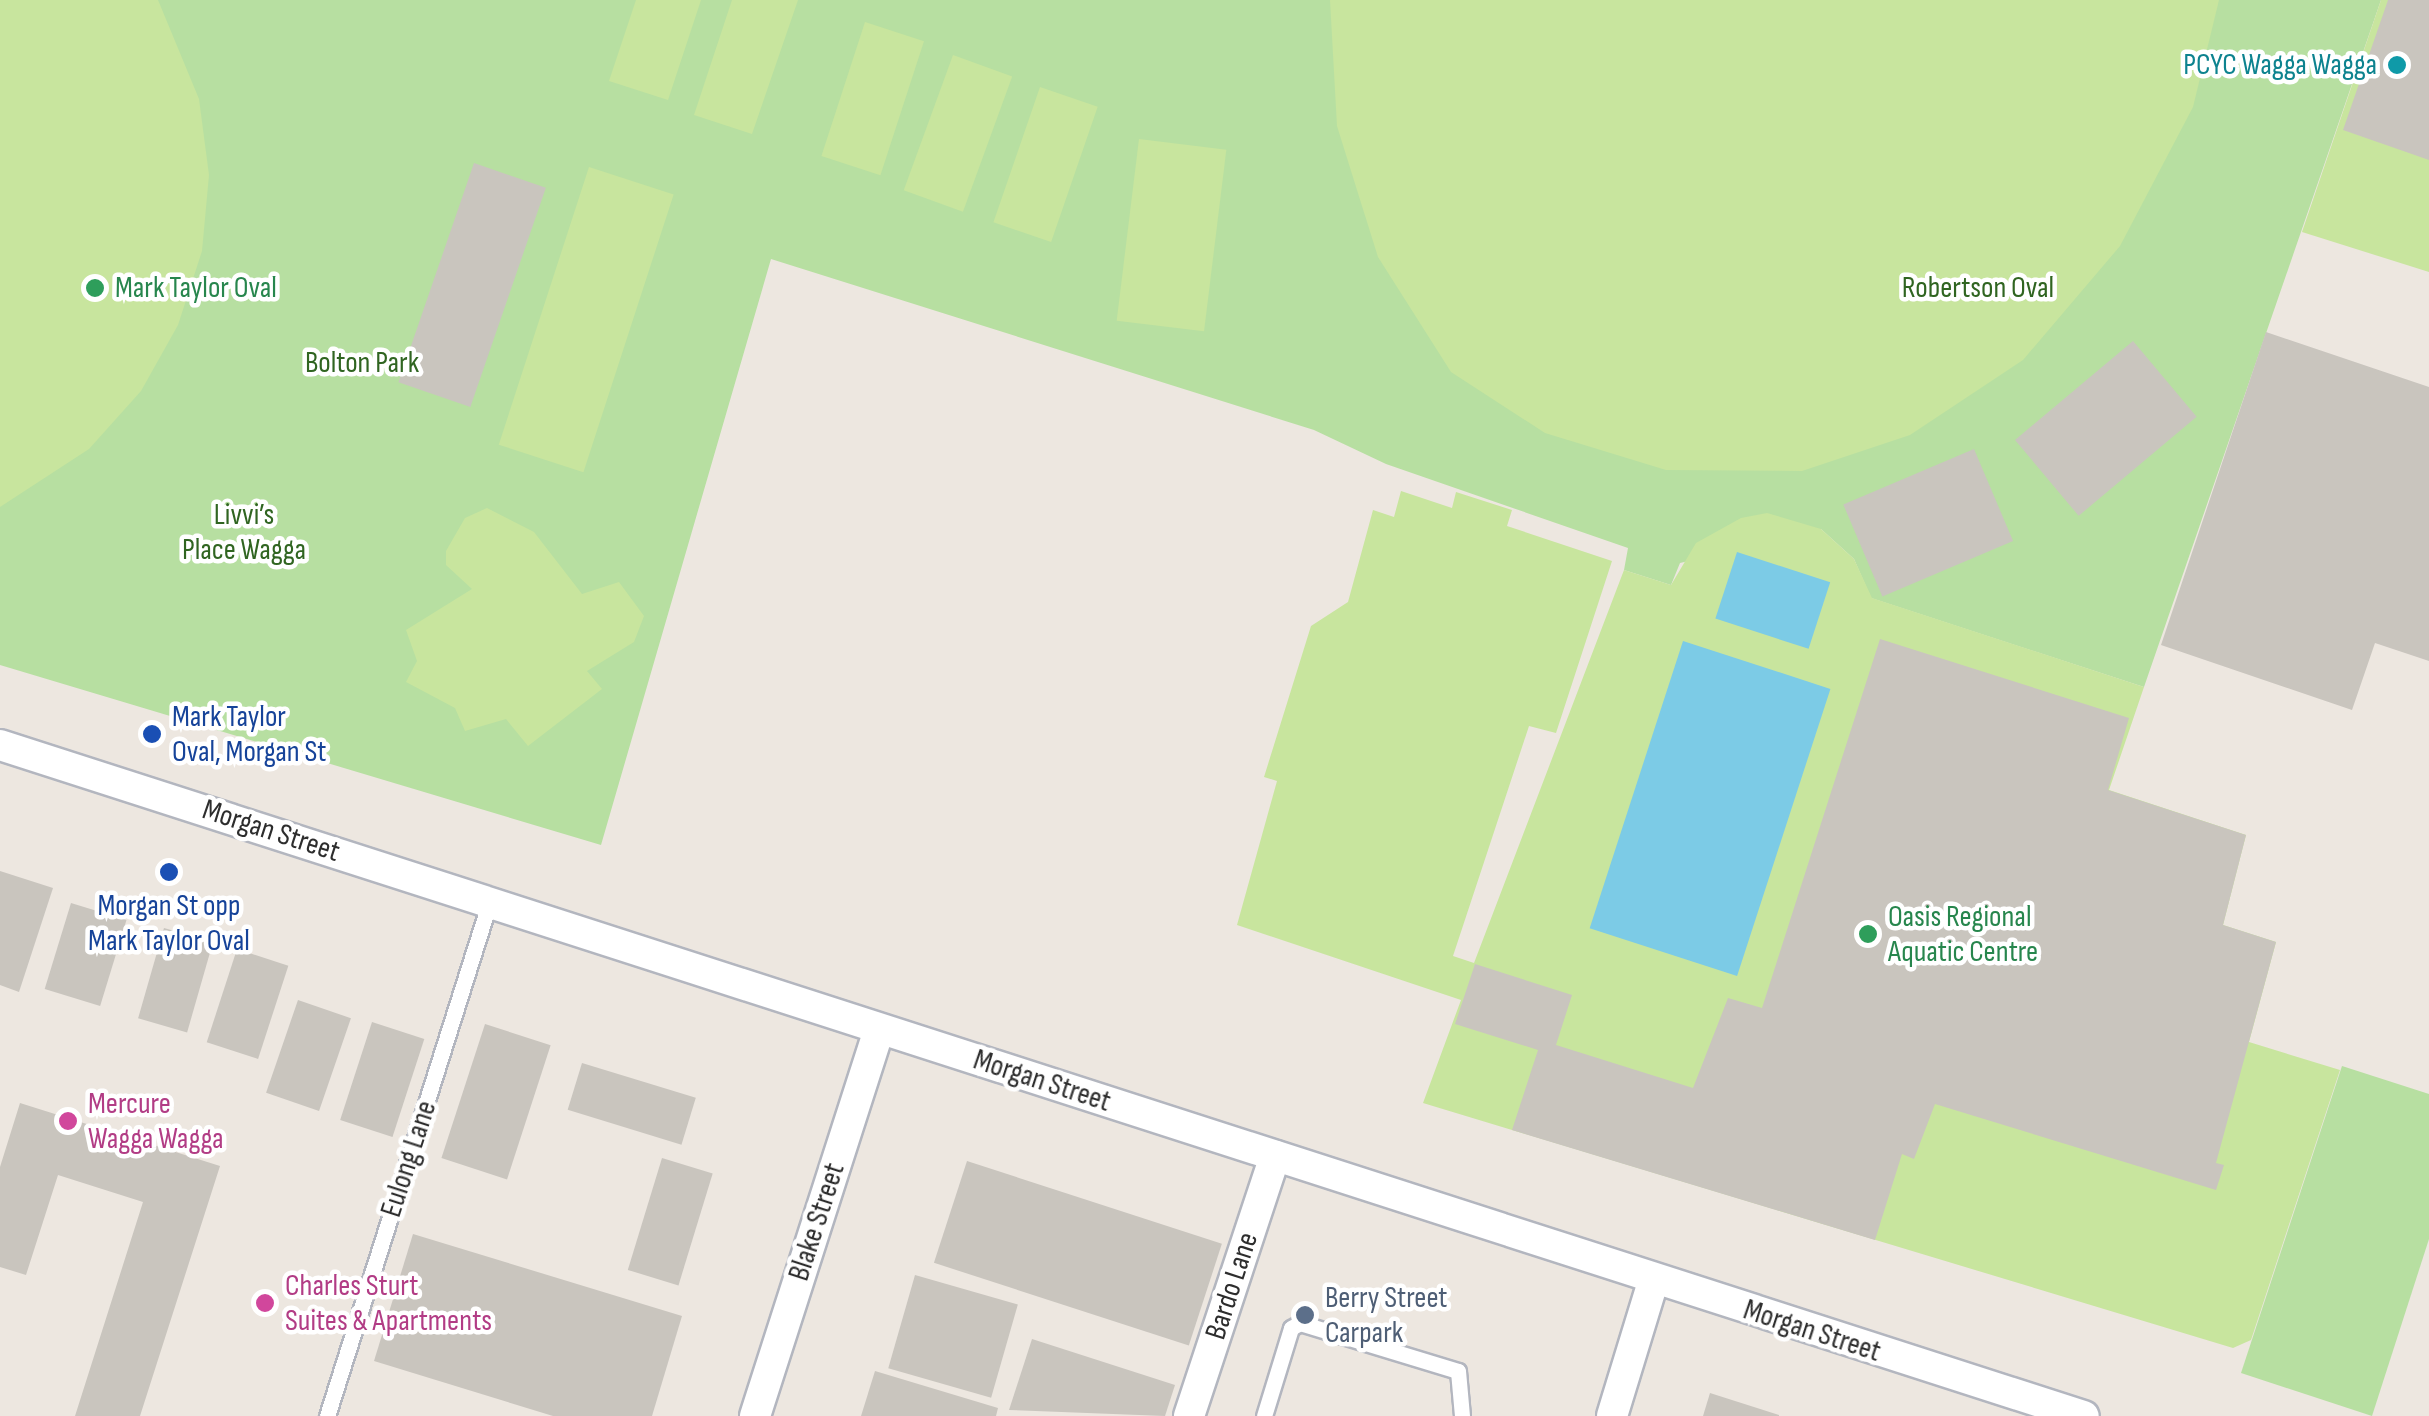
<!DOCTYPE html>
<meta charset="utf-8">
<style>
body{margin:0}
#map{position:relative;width:2429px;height:1416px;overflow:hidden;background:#ede7e0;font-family:"Sofia Sans Condensed",sans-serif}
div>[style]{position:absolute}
.green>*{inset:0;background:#b7dfa1}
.pitch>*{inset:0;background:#c8e59e;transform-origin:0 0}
.water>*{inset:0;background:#7ccbe6;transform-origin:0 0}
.building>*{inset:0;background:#c9c5be;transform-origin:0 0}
.roads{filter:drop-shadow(2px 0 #b3b6bf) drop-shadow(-2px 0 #b3b6bf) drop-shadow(0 2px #b3b6bf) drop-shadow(0 -2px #b3b6bf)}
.service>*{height:15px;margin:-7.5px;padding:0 7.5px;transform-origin:7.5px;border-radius:7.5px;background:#fff}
.minor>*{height:30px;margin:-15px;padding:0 15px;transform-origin:15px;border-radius:15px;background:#fff}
.dots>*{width:28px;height:28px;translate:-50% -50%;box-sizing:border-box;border:5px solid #fff;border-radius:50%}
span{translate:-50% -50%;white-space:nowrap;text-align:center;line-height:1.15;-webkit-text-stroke:9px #fff;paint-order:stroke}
.culture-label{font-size:30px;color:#0d838f}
.right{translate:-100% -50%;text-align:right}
.leisure-label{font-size:30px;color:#27864d}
.left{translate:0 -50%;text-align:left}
.park-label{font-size:30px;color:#306521}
.transit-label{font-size:30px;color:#164399}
.street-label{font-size:30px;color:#2d2d2d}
.hotel-label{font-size:30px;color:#b23c85}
.service-label{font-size:30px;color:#4e5e75}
</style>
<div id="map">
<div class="green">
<div style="clip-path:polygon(0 0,2381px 0,2144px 687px,1871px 598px,1854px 559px,1821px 529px,1680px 563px,1671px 585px,1624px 570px,1628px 548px,1386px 464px,1314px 430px,771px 259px,601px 845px,0 665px)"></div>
<div style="clip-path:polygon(2342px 1066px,2429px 1094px,2429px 1239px,2372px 1416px,2241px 1373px)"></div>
</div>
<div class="pitch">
<div style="clip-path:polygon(0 0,158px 0,199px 99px,209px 175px,202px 251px,178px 325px,141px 391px,89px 449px,0 507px)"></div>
<div style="clip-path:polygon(636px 0,701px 0,668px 100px,609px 81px)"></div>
<div style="clip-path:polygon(732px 0,798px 0,752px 134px,694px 115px)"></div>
<div style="clip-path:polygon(1330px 0,2219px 0,2193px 107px,2120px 246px,2023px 360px,1910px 435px,1802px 471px,1666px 470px,1545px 433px,1451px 372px,1378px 257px,1337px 126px)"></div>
<div style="clip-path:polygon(2381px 0,2429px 0,2429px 272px,2302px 232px)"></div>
<div style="left:865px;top:22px;width:62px;height:141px;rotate:18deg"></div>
<div style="left:953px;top:55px;width:63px;height:144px;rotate:20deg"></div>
<div style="left:1040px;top:87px;width:61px;height:143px;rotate:19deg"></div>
<div style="left:1139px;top:139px;width:88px;height:183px;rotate:7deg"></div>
<div style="left:589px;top:167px;width:89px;height:292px;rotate:18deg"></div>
<div style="clip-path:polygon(1401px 491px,1452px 508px,1456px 492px,1512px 510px,1507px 526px,1612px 561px,1556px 733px,1529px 726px,1453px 956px,1474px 963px,1624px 570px,1671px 585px,1696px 543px,1741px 518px,1767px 513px,1821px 529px,1854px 559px,1872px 598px,2144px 687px,2109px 790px,2246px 835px,2223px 925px,2276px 942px,2249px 1042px,2340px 1070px,2251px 1340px,2233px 1348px,1423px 1103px,1461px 1000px,1237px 925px,1277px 781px,1264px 777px,1311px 626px,1348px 602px,1373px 510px,1394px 517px)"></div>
<div style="clip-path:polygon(487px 508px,534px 532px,582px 594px,619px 582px,644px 616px,634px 642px,587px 671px,602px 689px,528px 746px,506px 719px,465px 731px,455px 708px,406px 682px,417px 661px,406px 630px,472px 589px,446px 565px,446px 551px,465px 518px)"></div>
</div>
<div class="water">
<div style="left:1737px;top:552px;width:98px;height:70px;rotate:18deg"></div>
<div style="left:1683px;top:641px;width:155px;height:302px;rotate:18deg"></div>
</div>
<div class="building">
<div style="clip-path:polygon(2388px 0,2429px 0,2429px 160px,2343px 130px)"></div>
<div style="left:474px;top:163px;width:76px;height:232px;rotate:19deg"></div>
<div style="clip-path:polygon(2266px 332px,2429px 387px,2429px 661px,2375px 643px,2352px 710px,2161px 645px)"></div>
<div style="left:2133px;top:341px;width:99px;height:154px;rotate:50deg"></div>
<div style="left:1974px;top:449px;width:100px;height:142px;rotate:67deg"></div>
<div style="clip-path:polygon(1880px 639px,2129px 718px,2108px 790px,2246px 835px,2223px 925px,2276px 942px,2216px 1163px,2224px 1165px,2216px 1190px,1935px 1104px,1914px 1159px,1902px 1154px,1875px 1240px,1512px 1130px,1538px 1050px,1455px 1024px,1475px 964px,1572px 995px,1556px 1045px,1693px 1088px,1728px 998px,1762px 1008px)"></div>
<div style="clip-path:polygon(0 871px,53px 888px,19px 992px,0 985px)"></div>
<div style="left:71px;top:903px;width:58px;height:90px;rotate:17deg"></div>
<div style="left:164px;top:928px;width:51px;height:94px;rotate:16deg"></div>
<div style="left:237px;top:949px;width:54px;height:98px;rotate:18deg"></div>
<div style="left:298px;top:1000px;width:56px;height:98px;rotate:19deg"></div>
<div style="left:372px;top:1022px;width:55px;height:103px;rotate:18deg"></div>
<div style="left:485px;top:1024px;width:69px;height:141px;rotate:18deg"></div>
<div style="left:582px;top:1063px;width:119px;height:49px;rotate:17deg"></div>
<div style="clip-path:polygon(20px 1103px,220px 1166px,140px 1416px,75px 1416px,143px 1202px,58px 1175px,26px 1275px,0 1267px,0 1167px)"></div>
<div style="left:662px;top:1158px;width:53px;height:117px;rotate:17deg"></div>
<div style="left:967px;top:1161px;width:268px;height:107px;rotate:18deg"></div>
<div style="clip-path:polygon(413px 1234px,682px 1316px,652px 1416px,553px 1416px,374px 1361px)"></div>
<div style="left:915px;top:1275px;width:107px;height:97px;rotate:16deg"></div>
<div style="clip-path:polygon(1032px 1339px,1175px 1385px,1165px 1416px,1009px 1410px)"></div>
<div style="clip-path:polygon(875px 1371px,998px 1408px,996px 1416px,861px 1416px)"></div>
<div style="clip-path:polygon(1710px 1393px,1779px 1415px,1779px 1416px,1703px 1416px)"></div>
</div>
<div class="roads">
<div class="service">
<div style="left:327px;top:1416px;width:540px;rotate:-72.44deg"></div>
<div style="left:1264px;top:1416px;width:92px;rotate:-72.9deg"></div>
<div style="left:1291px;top:1328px;width:10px;rotate:-29deg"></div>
<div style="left:1300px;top:1323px;width:165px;rotate:16.9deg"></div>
<div style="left:1458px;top:1371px;width:45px;rotate:84.9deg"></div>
</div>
<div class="minor">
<div style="left:0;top:745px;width:2189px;rotate:17.85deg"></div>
<div style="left:755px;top:1416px;width:406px;rotate:-72.2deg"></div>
<div style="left:1189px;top:1416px;width:274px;rotate:-71.7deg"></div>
<div style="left:1612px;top:1416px;width:143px;rotate:-73deg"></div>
</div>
</div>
<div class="dots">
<div style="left:2397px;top:65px;background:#0f9aa8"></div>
<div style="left:95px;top:288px;background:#2e9e5b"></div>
<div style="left:152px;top:734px;background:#1a4fb4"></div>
<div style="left:169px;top:872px;background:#1a4fb4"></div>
<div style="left:1868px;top:934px;background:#2e9e5b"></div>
<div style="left:68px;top:1121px;background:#d1479c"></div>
<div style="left:265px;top:1303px;background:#d1479c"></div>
<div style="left:1305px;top:1315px;background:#5c6f8a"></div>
</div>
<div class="culture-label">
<span class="right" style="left:2377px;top:65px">PCYC Wagga Wagga</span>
</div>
<div class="leisure-label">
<span class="left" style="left:115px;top:288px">Mark Taylor Oval</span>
<span class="left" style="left:1888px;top:934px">Oasis Regional<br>Aquatic Centre</span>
</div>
<div class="park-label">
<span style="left:1978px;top:288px">Robertson Oval</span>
<span style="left:362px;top:363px">Bolton Park</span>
<span style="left:244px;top:532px">Livvi’s<br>Place Wagga</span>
</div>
<div class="transit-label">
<span class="left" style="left:172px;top:734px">Mark Taylor<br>Oval, Morgan St</span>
<span style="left:169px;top:923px">Morgan St opp<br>Mark Taylor Oval</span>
</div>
<div class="street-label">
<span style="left:271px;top:831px;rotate:18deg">Morgan Street</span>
<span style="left:1042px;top:1081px;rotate:18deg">Morgan Street</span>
<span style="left:409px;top:1159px;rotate:-72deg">Eulong Lane</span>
<span style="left:817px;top:1222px;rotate:-72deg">Blake Street</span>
<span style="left:1232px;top:1286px;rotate:-72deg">Bardo Lane</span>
<span style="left:1812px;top:1331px;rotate:18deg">Morgan Street</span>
</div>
<div class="hotel-label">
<span class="left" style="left:88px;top:1121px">Mercure<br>Wagga Wagga</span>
<span class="left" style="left:285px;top:1303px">Charles Sturt<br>Suites &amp; Apartments</span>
</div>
<div class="service-label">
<span class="left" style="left:1325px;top:1315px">Berry Street<br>Carpark</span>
</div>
</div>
